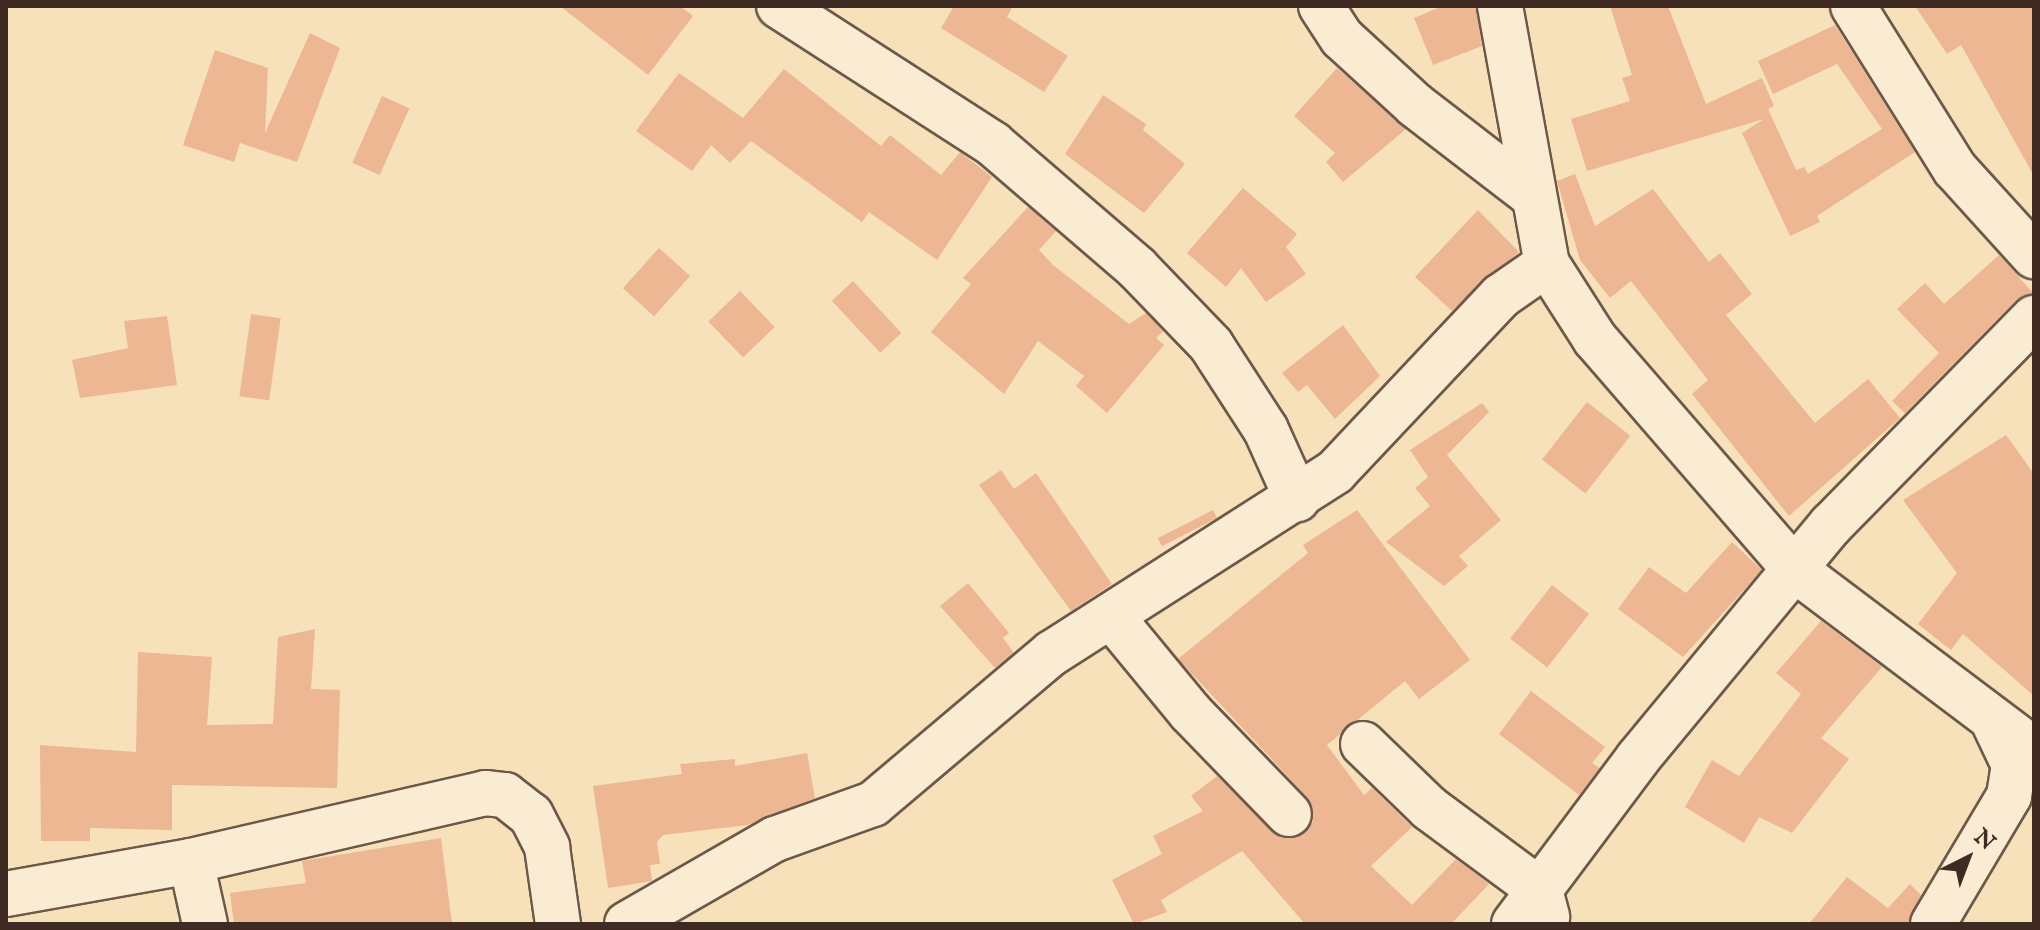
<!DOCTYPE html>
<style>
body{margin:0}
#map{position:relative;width:2040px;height:930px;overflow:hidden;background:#f7e1bb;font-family:"IM FELL English",serif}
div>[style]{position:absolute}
.building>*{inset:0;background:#ecb792;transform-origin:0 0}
.roads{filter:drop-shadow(2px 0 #6d5849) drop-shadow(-2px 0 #6d5849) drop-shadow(0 2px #6d5849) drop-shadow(0 -2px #6d5849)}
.minor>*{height:44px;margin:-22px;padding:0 22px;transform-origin:22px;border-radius:22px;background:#faecd3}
span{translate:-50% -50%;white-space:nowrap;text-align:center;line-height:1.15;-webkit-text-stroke:6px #faecd3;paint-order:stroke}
.frame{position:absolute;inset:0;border:8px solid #3f2b23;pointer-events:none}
.north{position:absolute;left:1928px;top:818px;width:80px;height:80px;-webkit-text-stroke:6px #faecd3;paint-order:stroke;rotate:42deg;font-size:22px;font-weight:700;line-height:32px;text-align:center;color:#3f2b23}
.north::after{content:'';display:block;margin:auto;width:28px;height:36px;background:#3f2b23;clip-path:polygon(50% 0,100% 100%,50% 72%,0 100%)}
</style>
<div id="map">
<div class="building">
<div style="clip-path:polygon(560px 6px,680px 6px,693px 16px,648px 75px)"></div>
<div style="clip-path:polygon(954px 6px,1013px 6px,1007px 17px,1068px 56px,1044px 92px,941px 28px)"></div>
<div style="clip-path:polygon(1443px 6px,1476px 6px,1482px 46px,1433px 65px,1414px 18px)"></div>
<div style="clip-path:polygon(1610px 6px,1668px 6px,1706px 104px,1762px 78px,1774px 106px,1768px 109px,1796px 170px,1804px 167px,1808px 174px,1882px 129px,1837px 64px,1773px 94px,1758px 61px,1835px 25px,1915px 152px,1817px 216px,1820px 222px,1790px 236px,1742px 133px,1764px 119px,1587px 171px,1571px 119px,1630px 101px,1622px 78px,1632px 75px)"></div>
<div style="clip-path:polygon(1915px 6px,2034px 6px,2034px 176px,1961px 45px,1947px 54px)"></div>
<div style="clip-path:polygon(310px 33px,340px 48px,297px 162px,240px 143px,234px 162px,183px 145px,215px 50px,268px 68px,265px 133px)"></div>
<div style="clip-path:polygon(1337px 68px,1406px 129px,1343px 182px,1326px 162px,1335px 153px,1294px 116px)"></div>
<div style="clip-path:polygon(784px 69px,881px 146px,890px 135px,941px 175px,960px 152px,992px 177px,937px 260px,869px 212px,862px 222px,751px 141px,730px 163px,711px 145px,692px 171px,636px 131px,679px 73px,743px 118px)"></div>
<div style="clip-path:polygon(1103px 95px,1146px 124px,1143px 130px,1185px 164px,1144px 213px,1065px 154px)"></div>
<div style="left:382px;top:96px;width:30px;height:73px;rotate:24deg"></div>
<div style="clip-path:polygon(1575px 174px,1595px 226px,1653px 189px,1709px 262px,1720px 253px,1752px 294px,1726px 315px,1815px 423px,1868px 379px,1900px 418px,1789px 516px,1692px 394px,1708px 380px,1631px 281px,1610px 298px,1580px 260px,1557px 181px)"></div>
<div style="clip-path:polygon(1243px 188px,1297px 234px,1286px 247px,1306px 274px,1266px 302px,1241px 268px,1226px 287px,1187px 253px)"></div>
<div style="clip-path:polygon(1028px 207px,1056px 231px,1039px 250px,1053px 265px,1129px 324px,1146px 313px,1163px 331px,1156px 338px,1164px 345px,1107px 413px,1076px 386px,1084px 376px,1038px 341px,1004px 394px,931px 332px,971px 284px,963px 278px)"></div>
<div style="clip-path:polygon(1478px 210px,1519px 252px,1452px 311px,1415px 277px)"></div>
<div style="left:659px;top:248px;width:42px;height:54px;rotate:42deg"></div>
<div style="clip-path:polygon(1999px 255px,2034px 294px,2016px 300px,1905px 413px,1892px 401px,1939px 353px,1897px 309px,1925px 283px,1944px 304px)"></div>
<div style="left:853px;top:281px;width:71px;height:29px;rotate:47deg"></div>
<div style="left:740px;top:291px;width:50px;height:44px;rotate:46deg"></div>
<div style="left:251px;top:314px;width:30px;height:83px;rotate:8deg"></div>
<div style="clip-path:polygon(167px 316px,177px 385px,80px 398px,72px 360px,128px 348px,124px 321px)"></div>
<div style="clip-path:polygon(1343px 325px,1380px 376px,1335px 419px,1307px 385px,1298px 392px,1282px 373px)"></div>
<div style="left:1587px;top:402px;width:55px;height:73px;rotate:38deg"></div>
<div style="clip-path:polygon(1482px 403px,1489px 412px,1447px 455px,1501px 520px,1459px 556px,1468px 566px,1444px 586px,1386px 542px,1430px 506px,1415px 488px,1428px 477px,1410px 450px)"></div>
<div style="clip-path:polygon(2006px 435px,2034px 474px,2034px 696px,1963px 634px,1951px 650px,1918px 624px,1957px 573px,1903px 500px)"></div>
<div style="clip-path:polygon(1001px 470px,1014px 489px,1036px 473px,1112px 584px,1071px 611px,979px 485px)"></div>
<div style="left:1213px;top:510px;width:9px;height:62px;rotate:63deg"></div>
<div style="clip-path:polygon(1357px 510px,1470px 660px,1419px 699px,1405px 681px,1327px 745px,1364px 795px,1372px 788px,1412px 827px,1371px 866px,1412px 905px,1456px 859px,1489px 884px,1451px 924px,1305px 924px,1242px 851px,1161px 900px,1167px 912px,1134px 924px,1112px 880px,1162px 854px,1153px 836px,1203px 811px,1191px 796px,1217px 776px,1281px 838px,1296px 838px,1313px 822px,1307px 797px,1178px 659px,1308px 553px,1303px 545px)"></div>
<div style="clip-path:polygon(1732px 542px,1762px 570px,1683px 657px,1618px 609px,1649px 567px,1686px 593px)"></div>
<div style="clip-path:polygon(968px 583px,1009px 633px,1003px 638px,1014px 653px,995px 668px,940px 606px)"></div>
<div style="left:1552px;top:585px;width:47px;height:68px;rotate:38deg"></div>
<div style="clip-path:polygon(1821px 621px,1882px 667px,1821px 738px,1849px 759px,1792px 833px,1759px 817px,1744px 843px,1685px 807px,1712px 760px,1739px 776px,1801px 694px,1776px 673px)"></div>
<div style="clip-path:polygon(315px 629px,311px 689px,340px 690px,337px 788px,172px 785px,172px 830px,90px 828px,90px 841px,41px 841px,40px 745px,136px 752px,138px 652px,212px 657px,207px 725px,273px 724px,278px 637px)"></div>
<div style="clip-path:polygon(1531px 691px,1605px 747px,1592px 763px,1600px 768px,1579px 795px,1499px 734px)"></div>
<div style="clip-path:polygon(807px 753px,815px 798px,748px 825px,663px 835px,657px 842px,660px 864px,650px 865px,652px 881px,608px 888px,593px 786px,682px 774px,680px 764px,735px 759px,735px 766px)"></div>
<div style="clip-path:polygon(441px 838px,452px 924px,234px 924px,230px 893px,306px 883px,302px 861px)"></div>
<div style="clip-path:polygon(1847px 877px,1888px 908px,1910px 884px,1921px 895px,1908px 924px,1809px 924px)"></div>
</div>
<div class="roads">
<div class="minor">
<div style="left:779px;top:6px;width:255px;rotate:32.8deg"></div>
<div style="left:993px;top:144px;width:190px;rotate:40.7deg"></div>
<div style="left:1137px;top:268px;width:107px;rotate:46.1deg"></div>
<div style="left:1211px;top:345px;width:101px;rotate:57.1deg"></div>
<div style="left:1266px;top:430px;width:76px;rotate:65.8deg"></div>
<div style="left:1321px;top:6px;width:38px;rotate:57deg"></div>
<div style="left:1342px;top:38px;width:99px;rotate:42.5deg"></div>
<div style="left:1415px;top:105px;width:149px;rotate:37.6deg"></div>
<div style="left:1500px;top:6px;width:262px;rotate:79.7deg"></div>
<div style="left:1547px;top:264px;width:89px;rotate:57.4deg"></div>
<div style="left:1595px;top:339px;width:304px;rotate:49.1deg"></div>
<div style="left:1794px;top:569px;width:301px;rotate:37deg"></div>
<div style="left:1853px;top:6px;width:192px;rotate:58deg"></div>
<div style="left:1955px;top:169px;width:118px;rotate:47.8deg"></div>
<div style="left:1111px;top:616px;width:124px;rotate:50.5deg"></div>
<div style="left:1190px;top:712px;width:142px;rotate:45.9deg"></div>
<div style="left:1363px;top:744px;width:92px;rotate:44.1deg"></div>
<div style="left:1429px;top:808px;width:138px;rotate:36.5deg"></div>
<div style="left:1540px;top:890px;width:28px;rotate:75deg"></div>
<div style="left:191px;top:861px;width:65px;rotate:77.5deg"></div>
<div style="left:6px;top:894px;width:188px;rotate:-10.1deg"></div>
<div style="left:191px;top:861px;width:302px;rotate:-13deg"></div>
<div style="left:485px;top:793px;width:20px;rotate:6deg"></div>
<div style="left:505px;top:795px;width:33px;rotate:38deg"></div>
<div style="left:531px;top:815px;width:36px;rotate:63deg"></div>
<div style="left:547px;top:847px;width:78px;rotate:81.9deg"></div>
<div style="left:627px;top:924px;width:171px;rotate:-29.9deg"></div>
<div style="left:775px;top:839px;width:104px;rotate:-19.7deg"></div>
<div style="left:873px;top:804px;width:234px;rotate:-40.2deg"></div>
<div style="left:1052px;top:653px;width:336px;rotate:-32.6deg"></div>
<div style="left:1335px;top:472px;width:242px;rotate:-46.7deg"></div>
<div style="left:1501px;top:296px;width:56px;rotate:-34.8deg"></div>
<div style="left:1514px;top:924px;width:207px;rotate:-53.2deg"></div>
<div style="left:1638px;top:758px;width:303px;rotate:-50.4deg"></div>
<div style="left:1831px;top:525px;width:290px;rotate:-45.6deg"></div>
<div style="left:1933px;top:924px;width:149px;rotate:-59.3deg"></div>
<div style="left:2009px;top:796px;width:31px;rotate:-81deg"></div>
<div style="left:2014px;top:765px;width:44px;rotate:-115.4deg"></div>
</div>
</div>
<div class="frame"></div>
<div class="north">N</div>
</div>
